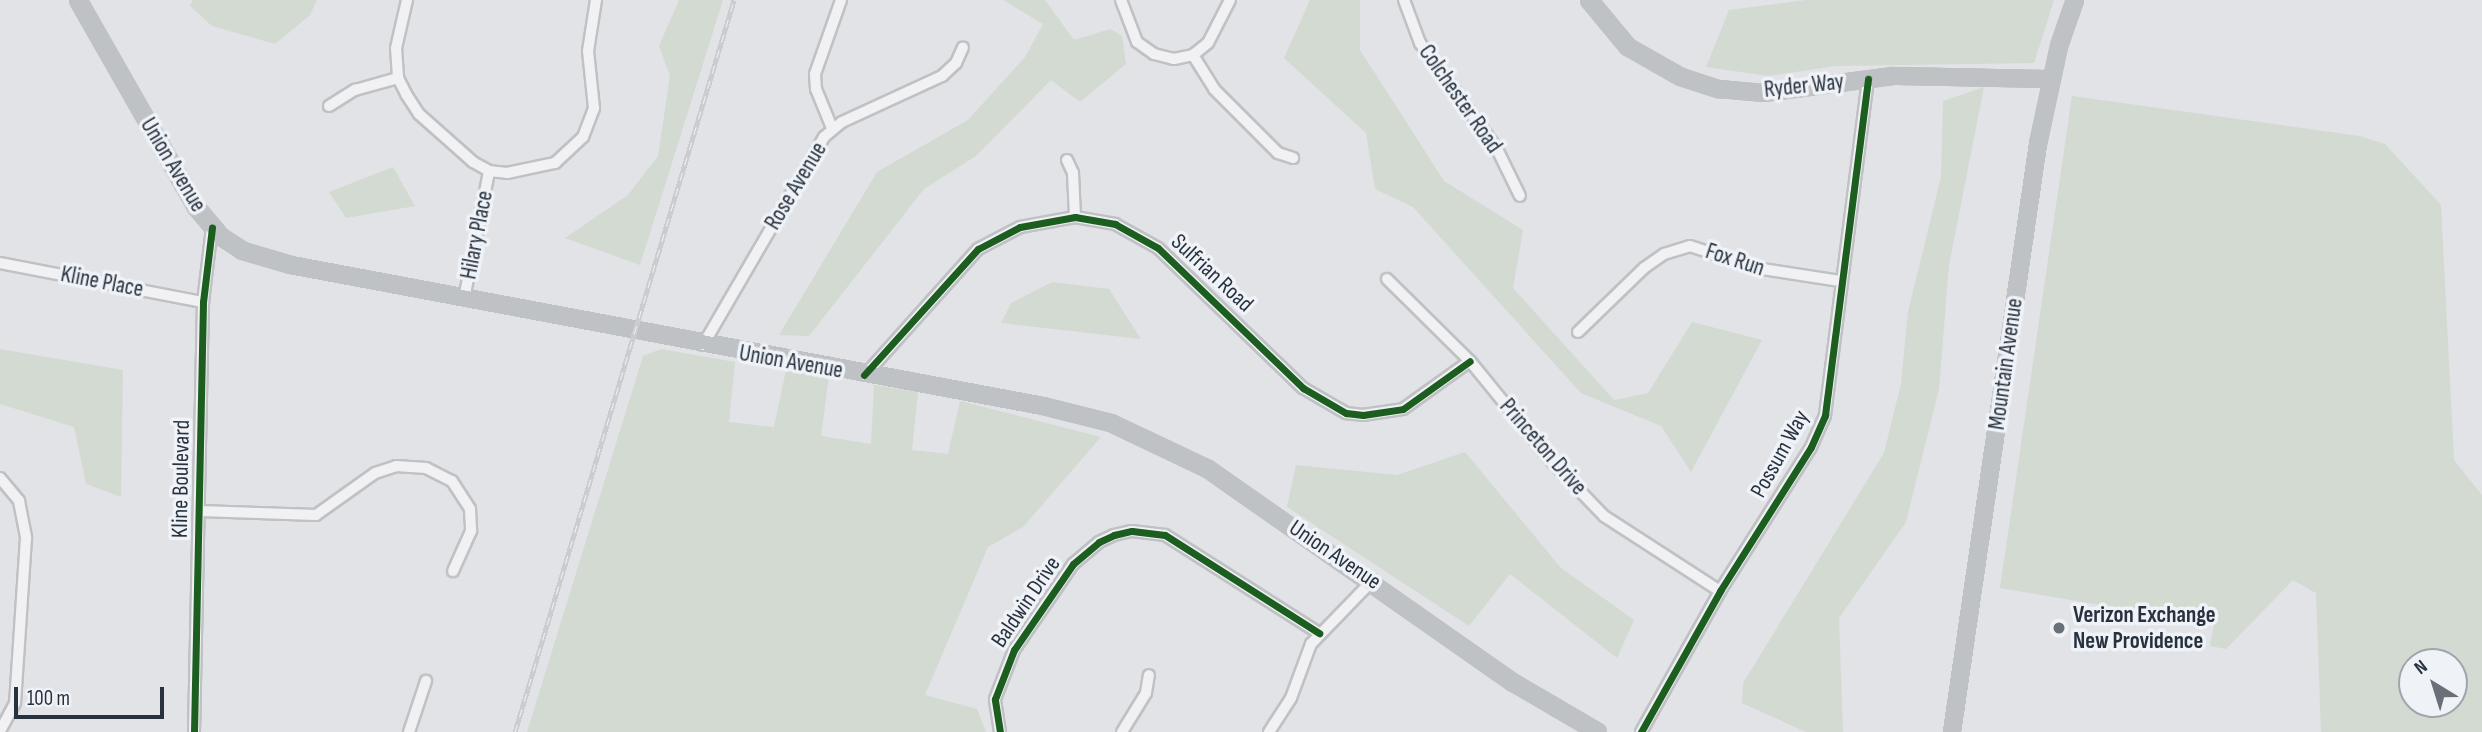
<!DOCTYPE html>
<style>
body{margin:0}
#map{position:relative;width:2482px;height:732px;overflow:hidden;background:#e1e3e6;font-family:"Sofia Sans Condensed",sans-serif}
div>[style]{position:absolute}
.green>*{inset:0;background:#d2dad1}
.roads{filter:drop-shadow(2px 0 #bfc1c4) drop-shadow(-2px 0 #bfc1c4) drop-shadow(0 2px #bfc1c4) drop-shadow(0 -2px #bfc1c4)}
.street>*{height:10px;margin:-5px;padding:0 5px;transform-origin:5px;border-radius:5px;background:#f1f1f3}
.secondary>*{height:14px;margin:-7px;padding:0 7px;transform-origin:7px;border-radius:7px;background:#bfc2c5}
.rail>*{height:5px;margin-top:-2.5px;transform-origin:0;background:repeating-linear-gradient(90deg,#eff2f6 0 8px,#cacccf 0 16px);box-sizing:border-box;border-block:2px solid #cacccf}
.cycleway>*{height:7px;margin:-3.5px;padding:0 3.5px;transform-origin:3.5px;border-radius:3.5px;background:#1b5e20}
.dots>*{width:19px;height:19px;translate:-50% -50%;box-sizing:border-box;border:4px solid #eff2f6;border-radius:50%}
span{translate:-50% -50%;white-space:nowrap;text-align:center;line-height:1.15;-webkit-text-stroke:7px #eff2f6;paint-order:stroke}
.street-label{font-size:23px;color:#28323f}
.poi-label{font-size:23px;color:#28323f;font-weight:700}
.left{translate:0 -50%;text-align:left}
.north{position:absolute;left:2398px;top:648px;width:70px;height:70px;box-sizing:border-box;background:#eff2f6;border:2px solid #9fa5ad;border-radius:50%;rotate:322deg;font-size:19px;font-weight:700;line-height:28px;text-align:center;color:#28323f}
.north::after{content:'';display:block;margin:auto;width:24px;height:32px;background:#697079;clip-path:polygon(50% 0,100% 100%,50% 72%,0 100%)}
.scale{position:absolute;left:14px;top:687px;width:150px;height:32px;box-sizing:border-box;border:4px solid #28323f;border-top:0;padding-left:9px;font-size:21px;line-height:24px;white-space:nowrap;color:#28323f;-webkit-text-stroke:5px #eff2f6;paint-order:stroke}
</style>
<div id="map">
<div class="green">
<div style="clip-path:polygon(193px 0,317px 0,310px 15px,275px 44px,212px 26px,190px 6px)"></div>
<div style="clip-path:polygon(679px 0,723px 0,640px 265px,565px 238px,628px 195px,658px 156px,670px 76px,659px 46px)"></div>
<div style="clip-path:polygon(1003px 0,1045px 0,1074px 40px,1110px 29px,1122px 36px,1126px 64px,1080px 102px,1051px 80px,976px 156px,924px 189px,809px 336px,779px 335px,877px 172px,968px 120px,1025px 57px,1043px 24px)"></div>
<div style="clip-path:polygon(1310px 0,1360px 0,1360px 50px,1444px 181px,1523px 230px,1513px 288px,1614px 400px,1648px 393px,1692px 322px,1762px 340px,1691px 472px,1661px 426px,1581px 393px,1413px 207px,1375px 189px,1366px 133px,1284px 58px)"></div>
<div style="clip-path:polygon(1806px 0,2054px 0,2034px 63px,1836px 66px,1768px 76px,1706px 67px,1729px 10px)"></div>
<div style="clip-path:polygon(1984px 87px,1949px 265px,1939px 389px,1906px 522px,1839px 618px,1843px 732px,1806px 732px,1742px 703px,1743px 683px,1884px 453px,1901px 384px,1908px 312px,1941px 177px,1943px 101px)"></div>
<div style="clip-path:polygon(evenodd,2072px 96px,2359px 136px,2385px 144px,2441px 205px,2454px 460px,2482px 495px,2482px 732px,2321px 732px,2316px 593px,2293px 580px,2226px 649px,2210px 646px,2214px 624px,2000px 588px,2072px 96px,2412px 662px,2454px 662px,2454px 704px,2412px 704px,2412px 662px)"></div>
<div style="clip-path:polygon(393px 167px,415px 206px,346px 218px,329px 192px)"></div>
<div style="clip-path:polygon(1052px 282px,1109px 289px,1141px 339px,1001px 323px,1011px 303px)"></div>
<div style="clip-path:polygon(0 349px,123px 370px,121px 497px,86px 484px,74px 427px,0 404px)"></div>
<div style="clip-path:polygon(661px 349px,735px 362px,729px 422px,774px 427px,786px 370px,829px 376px,821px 436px,871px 444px,874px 385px,918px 392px,912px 450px,948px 454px,960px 401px,1101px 437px,1023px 527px,988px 547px,925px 695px,977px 709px,986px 732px,527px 732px,643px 356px)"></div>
<div style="clip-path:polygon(1465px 452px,1561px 568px,1634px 620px,1617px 658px,1510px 574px,1469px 626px,1287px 507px,1296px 465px,1397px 475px)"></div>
</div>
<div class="roads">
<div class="street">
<div style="left:407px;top:0;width:49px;rotate:102.9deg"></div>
<div style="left:396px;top:48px;width:30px;rotate:86deg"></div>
<div style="left:398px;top:78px;width:18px;rotate:63deg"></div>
<div style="left:406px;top:94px;width:24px;rotate:57deg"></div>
<div style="left:419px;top:114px;width:72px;rotate:41.6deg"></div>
<div style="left:473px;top:162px;width:18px;rotate:29deg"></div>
<div style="left:489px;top:171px;width:18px;rotate:6deg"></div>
<div style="left:507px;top:173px;width:49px;rotate:-11.8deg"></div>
<div style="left:555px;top:163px;width:38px;rotate:-43deg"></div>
<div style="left:583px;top:137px;width:31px;rotate:-69deg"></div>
<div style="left:594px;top:108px;width:57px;rotate:-96deg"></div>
<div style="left:588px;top:51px;width:52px;rotate:-81.1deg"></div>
<div style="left:1121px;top:0;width:45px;rotate:69.1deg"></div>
<div style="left:1137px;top:42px;width:21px;rotate:35deg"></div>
<div style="left:1154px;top:54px;width:21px;rotate:14deg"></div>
<div style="left:1174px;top:59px;width:19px;rotate:-12deg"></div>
<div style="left:1193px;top:55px;width:19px;rotate:-39deg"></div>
<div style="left:1208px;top:43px;width:48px;rotate:-62.9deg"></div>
<div style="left:1404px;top:0;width:46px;rotate:69.6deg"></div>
<div style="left:1420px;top:43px;width:131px;rotate:54deg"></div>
<div style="left:1497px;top:149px;width:52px;rotate:63.9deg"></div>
<div style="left:1193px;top:55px;width:40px;rotate:58deg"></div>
<div style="left:1214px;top:89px;width:91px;rotate:45deg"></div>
<div style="left:1278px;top:153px;width:16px;rotate:18deg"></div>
<div style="left:329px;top:106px;width:31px;rotate:-32deg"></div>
<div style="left:355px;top:90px;width:45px;rotate:-15.6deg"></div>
<div style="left:832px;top:128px;width:42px;rotate:-112.3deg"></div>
<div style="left:816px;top:89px;width:15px;rotate:-94deg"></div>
<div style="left:815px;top:74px;width:78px;rotate:-70.6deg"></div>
<div style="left:1067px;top:160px;width:14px;rotate:65deg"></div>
<div style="left:1073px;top:173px;width:44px;rotate:87.4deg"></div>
<div style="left:0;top:263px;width:207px;rotate:10.9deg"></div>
<div style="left:1387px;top:279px;width:117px;rotate:44.7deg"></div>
<div style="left:1470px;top:361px;width:133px;rotate:50.8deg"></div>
<div style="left:1554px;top:464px;width:72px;rotate:46.1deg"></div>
<div style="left:1604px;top:516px;width:138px;rotate:32.9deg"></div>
<div style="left:464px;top:299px;width:130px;rotate:-78.9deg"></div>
<div style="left:1578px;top:332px;width:92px;rotate:-44.1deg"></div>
<div style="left:1644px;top:268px;width:24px;rotate:-35deg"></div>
<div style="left:1664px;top:254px;width:27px;rotate:-17deg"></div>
<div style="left:1690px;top:246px;width:70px;rotate:18.4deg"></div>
<div style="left:1756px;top:268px;width:85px;rotate:8.8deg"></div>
<div style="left:703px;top:345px;width:241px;rotate:-59.8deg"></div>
<div style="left:824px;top:137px;width:23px;rotate:-40deg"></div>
<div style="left:842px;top:122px;width:110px;rotate:-24.7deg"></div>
<div style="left:942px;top:76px;width:19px;rotate:-43deg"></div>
<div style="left:956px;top:63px;width:17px;rotate:-66deg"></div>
<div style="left:865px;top:375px;width:169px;rotate:-48.1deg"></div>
<div style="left:978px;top:249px;width:47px;rotate:-27.6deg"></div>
<div style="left:1020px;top:227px;width:56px;rotate:-10.3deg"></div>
<div style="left:1075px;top:217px;width:41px;rotate:9.9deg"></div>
<div style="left:1115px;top:224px;width:49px;rotate:29.2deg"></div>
<div style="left:1158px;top:248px;width:202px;rotate:44deg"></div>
<div style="left:1303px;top:388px;width:50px;rotate:30.2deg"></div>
<div style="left:1346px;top:413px;width:17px;rotate:7deg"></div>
<div style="left:1363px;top:415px;width:40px;rotate:-8.5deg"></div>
<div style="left:1403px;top:409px;width:82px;rotate:-35.6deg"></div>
<div style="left:0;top:478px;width:30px;rotate:50deg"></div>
<div style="left:19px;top:501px;width:38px;rotate:79deg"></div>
<div style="left:26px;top:538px;width:165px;rotate:93.8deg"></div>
<div style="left:15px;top:703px;width:32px;rotate:118deg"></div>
<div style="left:200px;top:511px;width:116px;rotate:2deg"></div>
<div style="left:316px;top:515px;width:72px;rotate:-35.4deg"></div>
<div style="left:375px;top:473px;width:22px;rotate:-18deg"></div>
<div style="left:396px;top:466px;width:30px;rotate:4deg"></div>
<div style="left:426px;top:468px;width:29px;rotate:27deg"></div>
<div style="left:452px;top:481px;width:33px;rotate:57deg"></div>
<div style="left:470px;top:509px;width:22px;rotate:87deg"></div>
<div style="left:471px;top:531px;width:44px;rotate:114.2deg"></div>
<div style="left:194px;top:732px;width:430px;rotate:-88.8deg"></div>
<div style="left:203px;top:302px;width:75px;rotate:-83.1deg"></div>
<div style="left:409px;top:732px;width:54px;rotate:-71.6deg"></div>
<div style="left:1000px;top:732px;width:33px;rotate:-99deg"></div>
<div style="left:995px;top:699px;width:53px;rotate:-68.8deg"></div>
<div style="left:1014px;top:650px;width:104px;rotate:-55.5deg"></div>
<div style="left:1073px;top:564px;width:34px;rotate:-40deg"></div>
<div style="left:1099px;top:542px;width:17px;rotate:-25deg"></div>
<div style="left:1114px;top:535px;width:18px;rotate:-13deg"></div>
<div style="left:1132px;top:531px;width:33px;rotate:7deg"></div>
<div style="left:1165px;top:535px;width:183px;rotate:32.5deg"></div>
<div style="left:1122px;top:732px;width:46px;rotate:-58.4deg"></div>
<div style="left:1146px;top:693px;width:18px;rotate:-81deg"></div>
<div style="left:1269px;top:732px;width:40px;rotate:-57.1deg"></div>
<div style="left:1291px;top:698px;width:58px;rotate:-69.7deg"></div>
<div style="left:1311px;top:644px;width:89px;rotate:-45.9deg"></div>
<div style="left:1641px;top:732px;width:162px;rotate:-60.7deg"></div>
<div style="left:1720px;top:591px;width:170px;rotate:-57.7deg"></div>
<div style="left:1811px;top:447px;width:35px;rotate:-66deg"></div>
<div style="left:1825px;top:415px;width:339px;rotate:-82.7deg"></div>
</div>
<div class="secondary">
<div style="left:78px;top:0;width:238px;rotate:60.3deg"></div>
<div style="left:196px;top:207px;width:38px;rotate:50deg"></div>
<div style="left:220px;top:236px;width:27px;rotate:33deg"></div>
<div style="left:243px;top:251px;width:50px;rotate:16.3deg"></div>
<div style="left:291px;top:265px;width:765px;rotate:10.62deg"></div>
<div style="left:1043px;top:406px;width:70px;rotate:14deg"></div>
<div style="left:1111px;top:423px;width:107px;rotate:25.4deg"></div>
<div style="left:1208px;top:469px;width:373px;rotate:35deg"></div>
<div style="left:1514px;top:683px;width:97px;rotate:30.3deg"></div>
<div style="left:1589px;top:0;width:61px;rotate:50.3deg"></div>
<div style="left:1628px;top:47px;width:61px;rotate:29.5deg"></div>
<div style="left:1681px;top:77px;width:40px;rotate:18deg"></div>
<div style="left:1719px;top:89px;width:45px;rotate:5.1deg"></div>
<div style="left:1764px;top:93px;width:130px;rotate:-7.5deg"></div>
<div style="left:1893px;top:76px;width:159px;rotate:1.1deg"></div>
<div style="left:1952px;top:732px;width:594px;rotate:-81.68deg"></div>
<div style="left:2038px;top:144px;width:100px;rotate:-77.9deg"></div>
<div style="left:2059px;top:46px;width:49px;rotate:-70.8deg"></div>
</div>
</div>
<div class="rail">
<div style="left:515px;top:732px;width:764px;rotate:-73.34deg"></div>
</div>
<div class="cycleway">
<div style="left:864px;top:375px;width:170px;rotate:-47.9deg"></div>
<div style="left:978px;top:249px;width:47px;rotate:-27.6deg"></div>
<div style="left:1020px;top:227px;width:56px;rotate:-10.3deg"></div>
<div style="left:1075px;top:217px;width:41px;rotate:9.9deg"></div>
<div style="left:1115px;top:224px;width:49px;rotate:29.2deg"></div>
<div style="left:1158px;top:248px;width:202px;rotate:44deg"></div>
<div style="left:1303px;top:388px;width:50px;rotate:30.2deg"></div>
<div style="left:1346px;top:413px;width:17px;rotate:7deg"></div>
<div style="left:1363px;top:415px;width:40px;rotate:-8.5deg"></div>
<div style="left:1403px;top:409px;width:82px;rotate:-35.6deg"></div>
<div style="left:194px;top:732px;width:430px;rotate:-88.8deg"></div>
<div style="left:203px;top:302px;width:75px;rotate:-83.1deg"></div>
<div style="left:1000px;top:732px;width:33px;rotate:-99deg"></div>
<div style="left:995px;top:699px;width:53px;rotate:-68.8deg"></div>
<div style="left:1014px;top:650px;width:104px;rotate:-55.5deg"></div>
<div style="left:1073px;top:564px;width:34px;rotate:-40deg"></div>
<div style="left:1099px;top:542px;width:17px;rotate:-25deg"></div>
<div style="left:1114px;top:535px;width:18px;rotate:-13deg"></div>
<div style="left:1132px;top:531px;width:33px;rotate:7deg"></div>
<div style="left:1165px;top:535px;width:183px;rotate:32.5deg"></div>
<div style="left:1641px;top:732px;width:162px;rotate:-60.7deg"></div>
<div style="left:1720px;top:591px;width:170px;rotate:-57.7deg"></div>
<div style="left:1811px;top:447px;width:35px;rotate:-66deg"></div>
<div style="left:1825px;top:415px;width:339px;rotate:-82.7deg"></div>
</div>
<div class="dots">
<div style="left:2059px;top:628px;background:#697079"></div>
</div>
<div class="street-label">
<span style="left:1804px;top:86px;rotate:-6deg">Ryder Way</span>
<span style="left:1460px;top:99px;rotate:55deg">Colchester Road</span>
<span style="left:173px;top:165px;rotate:59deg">Union Avenue</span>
<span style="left:796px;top:186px;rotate:-59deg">Rose Avenue</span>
<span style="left:477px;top:235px;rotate:-79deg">Hilary Place</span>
<span style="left:1735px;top:260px;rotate:18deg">Fox Run</span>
<span style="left:1212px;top:273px;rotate:43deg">Sulfrian Road</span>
<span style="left:102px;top:282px;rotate:11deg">Kline Place</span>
<span style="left:791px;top:362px;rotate:10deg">Union Avenue</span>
<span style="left:2006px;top:364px;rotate:-82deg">Mountain Avenue</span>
<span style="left:1543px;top:447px;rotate:49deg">Princeton Drive</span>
<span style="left:1780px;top:454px;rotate:-61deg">Possum Way</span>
<span style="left:181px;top:479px;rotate:-89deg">Kline Boulevard</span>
<span style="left:1335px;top:555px;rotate:34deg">Union Avenue</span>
<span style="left:1026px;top:602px;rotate:-56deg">Baldwin Drive</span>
</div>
<div class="poi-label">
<span class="left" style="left:2073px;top:628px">Verizon Exchange<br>New Providence</span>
</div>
<div class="north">N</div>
<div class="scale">100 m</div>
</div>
